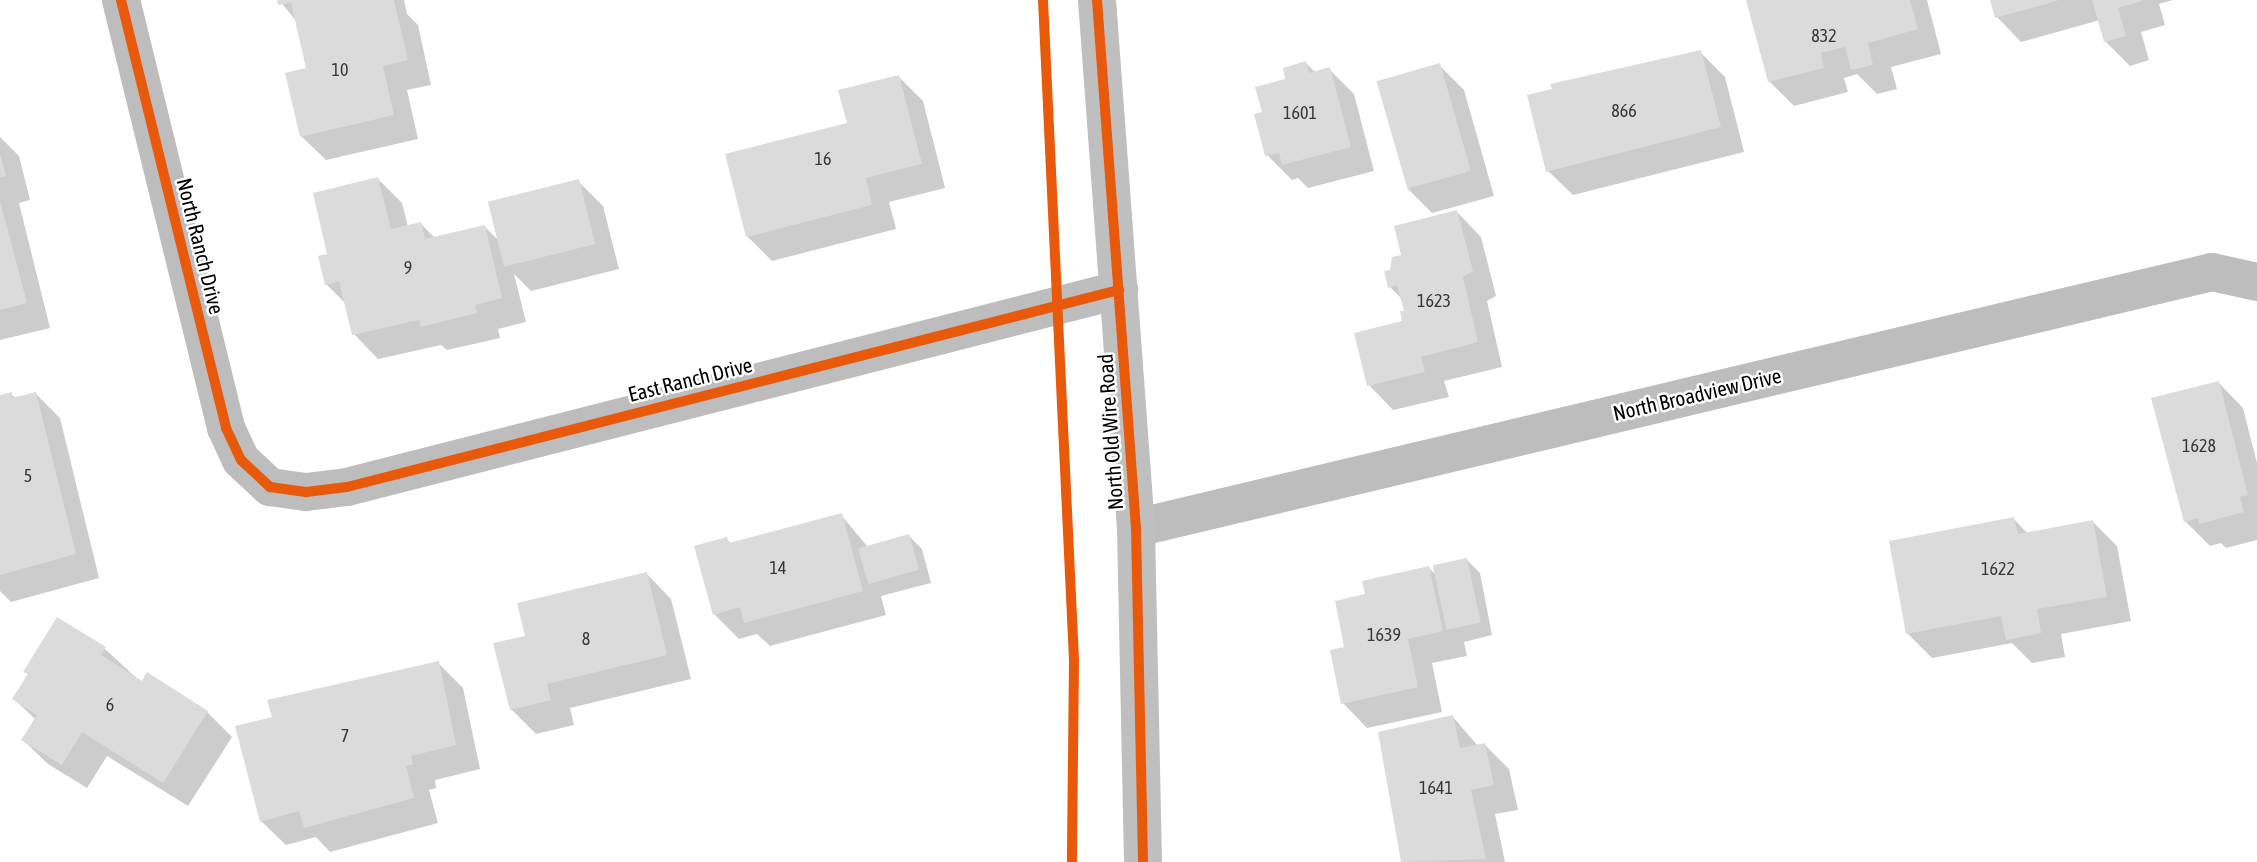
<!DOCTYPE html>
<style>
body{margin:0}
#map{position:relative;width:2257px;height:862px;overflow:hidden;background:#fff;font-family:"Asap Condensed",sans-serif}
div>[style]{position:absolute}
.shadow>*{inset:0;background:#0003}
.building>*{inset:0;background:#dbdbdb;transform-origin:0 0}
.street>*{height:38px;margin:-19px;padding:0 19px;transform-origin:19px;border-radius:19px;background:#bdbdbd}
.secondary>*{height:38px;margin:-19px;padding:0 19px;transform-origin:19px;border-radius:19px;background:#bfbfbf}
.cycleway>*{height:10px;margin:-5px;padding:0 5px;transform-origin:5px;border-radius:5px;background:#e8590c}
span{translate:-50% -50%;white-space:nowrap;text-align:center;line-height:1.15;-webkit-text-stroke:5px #fff;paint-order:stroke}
.number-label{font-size:18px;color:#373737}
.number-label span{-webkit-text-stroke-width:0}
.street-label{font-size:21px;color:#000}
</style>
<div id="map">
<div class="shadow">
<div style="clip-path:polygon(279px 0,404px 0,407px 14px,418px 25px,431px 85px,407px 90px,418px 139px,326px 160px,301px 136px,308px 69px,297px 22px)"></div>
<div style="clip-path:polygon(1748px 0,1927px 0,1941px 54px,1891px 67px,1897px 89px,1877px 94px,1857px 74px,1844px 78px,1848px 92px,1794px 106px,1769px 81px)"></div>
<div style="clip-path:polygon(1992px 0,2173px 0,2159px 4px,2165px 25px,2141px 32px,2149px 60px,2130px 66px,2105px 41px,2100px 20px,2021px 42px,1997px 17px)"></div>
<div style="clip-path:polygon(1700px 52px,1725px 77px,1744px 152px,1573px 195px,1548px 171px)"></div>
<div style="clip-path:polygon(1306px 63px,1316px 73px,1329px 69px,1354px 94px,1374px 171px,1308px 188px,1298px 178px,1292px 180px,1267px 155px,1265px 113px)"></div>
<div style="clip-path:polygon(1439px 65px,1464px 90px,1494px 196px,1432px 213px,1407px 188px)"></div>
<div style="clip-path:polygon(898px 76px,923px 101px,945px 188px,889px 202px,896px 229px,772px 261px,747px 236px)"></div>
<div style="clip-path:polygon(0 137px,19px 156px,30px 200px,19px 203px,50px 328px,0 340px)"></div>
<div style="clip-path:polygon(378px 179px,402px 203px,408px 227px,421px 224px,435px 238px,484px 226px,501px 243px,578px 181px,603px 206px,619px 269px,531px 291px,514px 274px,526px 322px,498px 329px,500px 338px,447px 350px,441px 345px,378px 359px,354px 334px,346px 304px,326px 284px,329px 255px)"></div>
<div style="clip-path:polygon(1457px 212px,1481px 237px,1496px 296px,1487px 301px,1502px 367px,1444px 381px,1449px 397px,1393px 410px,1369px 385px,1406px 313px,1403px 300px,1390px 287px,1391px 271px)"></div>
<div style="clip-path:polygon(2219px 383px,2243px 408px,2257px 463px,2257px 540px,2226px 548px,2221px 543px,2210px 546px,2185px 521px)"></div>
<div style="clip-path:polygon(11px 394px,16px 399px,36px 394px,60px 418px,99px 578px,11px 602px,0 591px,0 397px)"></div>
<div style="clip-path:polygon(841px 515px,868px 547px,909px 536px,922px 549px,931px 583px,881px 596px,886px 615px,770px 646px,757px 634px,739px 639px,714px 614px,726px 539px,732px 544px)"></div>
<div style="clip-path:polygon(2014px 519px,2028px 534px,2093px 522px,2117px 546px,2131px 621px,2061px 634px,2065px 657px,2032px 663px,2012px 643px,1932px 658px,1907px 633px)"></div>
<div style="clip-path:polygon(1467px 560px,1480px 573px,1492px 635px,1464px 642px,1467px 656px,1432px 663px,1442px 712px,1367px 728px,1343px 703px,1346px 648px,1368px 595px,1429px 568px,1437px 576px)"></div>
<div style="clip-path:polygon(647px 574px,671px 599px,691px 679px,570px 708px,574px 725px,536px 734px,511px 709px,527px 637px)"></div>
<div style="clip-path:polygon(58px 619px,105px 649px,143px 684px,148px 675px,207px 712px,232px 737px,188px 806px,107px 756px,87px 788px,48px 764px,23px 740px,36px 720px,14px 699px)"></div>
<div style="clip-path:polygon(438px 663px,463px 688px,480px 769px,435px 780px,436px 788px,429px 790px,438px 823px,330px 852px,316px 837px,286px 845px,261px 821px,274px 718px)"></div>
<div style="clip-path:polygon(1453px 717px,1478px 746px,1485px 745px,1509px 769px,1518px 810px,1495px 814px,1505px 862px,1404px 862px,1380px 733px)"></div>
</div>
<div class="building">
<div style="clip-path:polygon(277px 0,394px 0,408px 60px,383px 66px,394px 115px,300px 137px,285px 73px,306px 68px,291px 3px,278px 5px)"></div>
<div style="clip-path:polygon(1746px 0,1910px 0,1918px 29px,1868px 43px,1873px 65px,1851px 70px,1845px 47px,1821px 53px,1824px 68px,1768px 82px)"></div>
<div style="clip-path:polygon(1990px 0,2057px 0,2057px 1px,1995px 18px)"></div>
<div style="clip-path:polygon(2092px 0,2142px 0,2142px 1px,2118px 8px,2126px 36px,2104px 42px)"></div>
<div style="clip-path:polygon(1701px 50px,1721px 127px,1546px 172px,1527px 95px,1552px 89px,1550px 84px)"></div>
<div style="clip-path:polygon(1306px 61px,1309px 73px,1330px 67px,1351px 147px,1282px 165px,1279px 153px,1265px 156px,1254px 114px,1262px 112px,1255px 87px,1285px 79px,1283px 68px)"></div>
<div style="left:1440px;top:63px;width:112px;height:66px;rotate:74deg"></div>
<div style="clip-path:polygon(899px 75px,922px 164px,866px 178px,872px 205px,746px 237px,725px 154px,847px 123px,838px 90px)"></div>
<div style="clip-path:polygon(0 154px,6px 176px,0 177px)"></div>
<div style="clip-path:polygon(378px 177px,391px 229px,421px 222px,425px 239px,485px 225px,502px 298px,475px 305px,477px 313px,421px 327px,419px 320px,352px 335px,339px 281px,325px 285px,318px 256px,327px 254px,313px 193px)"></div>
<div style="left:579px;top:179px;width:67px;height:94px;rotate:76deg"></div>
<div style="clip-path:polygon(0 201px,27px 303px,0 310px)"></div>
<div style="clip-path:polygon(1457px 210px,1473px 271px,1463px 277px,1478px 342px,1421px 357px,1425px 372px,1367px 386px,1354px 333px,1402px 321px,1400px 311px,1404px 311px,1397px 285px,1388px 288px,1384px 271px,1390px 270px,1392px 257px,1401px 255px,1394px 226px)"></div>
<div style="clip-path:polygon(2219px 381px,2248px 495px,2240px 497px,2244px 512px,2199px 524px,2198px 518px,2184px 522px,2151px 398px)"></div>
<div style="clip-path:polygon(12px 392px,12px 398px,36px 392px,76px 554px,0 575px,0 395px)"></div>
<div style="clip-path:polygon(842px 513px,863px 591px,744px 623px,740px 607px,713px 615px,694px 546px,727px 537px,729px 543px)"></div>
<div style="clip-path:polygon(2014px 517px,2018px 534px,2093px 520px,2107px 597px,2037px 609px,2041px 633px,2006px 640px,2001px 616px,1906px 634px,1889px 541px)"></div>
<div style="left:909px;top:534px;width:37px;height:53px;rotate:74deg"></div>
<div style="left:1467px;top:558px;width:66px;height:35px;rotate:78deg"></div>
<div style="clip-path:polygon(1429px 566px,1443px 631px,1408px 639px,1418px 687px,1341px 704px,1330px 650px,1344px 647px,1335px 601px,1365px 594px,1362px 581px)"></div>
<div style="clip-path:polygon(647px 572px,667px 655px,547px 684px,551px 700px,510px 710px,493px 643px,525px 636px,517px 603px)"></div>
<div style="clip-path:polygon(57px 617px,106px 647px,101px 655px,142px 681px,147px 672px,208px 711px,163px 783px,82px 732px,62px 765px,21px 740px,37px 715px,12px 699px,28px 674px,23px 672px)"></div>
<div style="clip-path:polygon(439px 661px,456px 745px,411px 756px,413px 764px,406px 766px,414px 798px,304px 828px,299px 811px,260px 822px,235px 726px,272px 717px,267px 700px)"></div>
<div style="clip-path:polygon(1453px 715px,1460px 748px,1485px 743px,1494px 785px,1471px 790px,1486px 859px,1401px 862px,1378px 732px)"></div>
</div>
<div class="street">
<div style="left:121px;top:0;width:441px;rotate:76.2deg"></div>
<div style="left:226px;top:428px;width:35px;rotate:65deg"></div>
<div style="left:241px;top:460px;width:40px;rotate:43deg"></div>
<div style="left:270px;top:487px;width:36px;rotate:8deg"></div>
<div style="left:306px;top:492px;width:41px;rotate:-7deg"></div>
<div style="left:347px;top:487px;width:797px;rotate:-14.32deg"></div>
<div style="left:1136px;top:528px;width:1106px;rotate:-13.38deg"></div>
<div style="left:2212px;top:272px;width:46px;rotate:12.5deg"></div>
</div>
<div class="secondary">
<div style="left:1097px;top:0;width:529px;rotate:85.78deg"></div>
<div style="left:1136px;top:528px;width:334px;rotate:88.8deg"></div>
</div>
<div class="cycleway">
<div style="left:121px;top:0;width:441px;rotate:76.2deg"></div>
<div style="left:226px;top:428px;width:35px;rotate:65deg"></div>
<div style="left:241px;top:460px;width:40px;rotate:43deg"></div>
<div style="left:270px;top:487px;width:36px;rotate:8deg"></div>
<div style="left:306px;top:492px;width:41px;rotate:-7deg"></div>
<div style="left:347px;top:487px;width:797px;rotate:-14.32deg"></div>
<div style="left:1043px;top:0;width:661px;rotate:87.31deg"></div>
<div style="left:1074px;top:660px;width:202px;rotate:90.6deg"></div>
<div style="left:1097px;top:0;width:529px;rotate:85.78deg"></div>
<div style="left:1136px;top:528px;width:334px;rotate:88.8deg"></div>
</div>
<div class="number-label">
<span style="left:1824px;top:36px">832</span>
<span style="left:340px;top:70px">10</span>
<span style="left:1624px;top:111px">866</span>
<span style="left:1300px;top:113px">1601</span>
<span style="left:823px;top:159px">16</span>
<span style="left:408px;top:268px">9</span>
<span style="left:1434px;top:301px">1623</span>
<span style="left:2199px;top:446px">1628</span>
<span style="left:28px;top:476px">5</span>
<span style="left:778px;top:568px">14</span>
<span style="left:1998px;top:569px">1622</span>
<span style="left:1384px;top:635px">1639</span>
<span style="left:586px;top:639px">8</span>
<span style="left:110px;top:705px">6</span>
<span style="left:345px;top:736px">7</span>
<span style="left:1436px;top:788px">1641</span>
</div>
<div class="street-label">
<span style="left:201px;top:246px;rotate:76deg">North Ranch Drive</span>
<span style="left:690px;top:379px;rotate:-14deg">East Ranch Drive</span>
<span style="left:1697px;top:394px;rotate:-13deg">North Broadview Drive</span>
<span style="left:1110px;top:432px;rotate:-94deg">North Old Wire Road</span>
</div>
</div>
